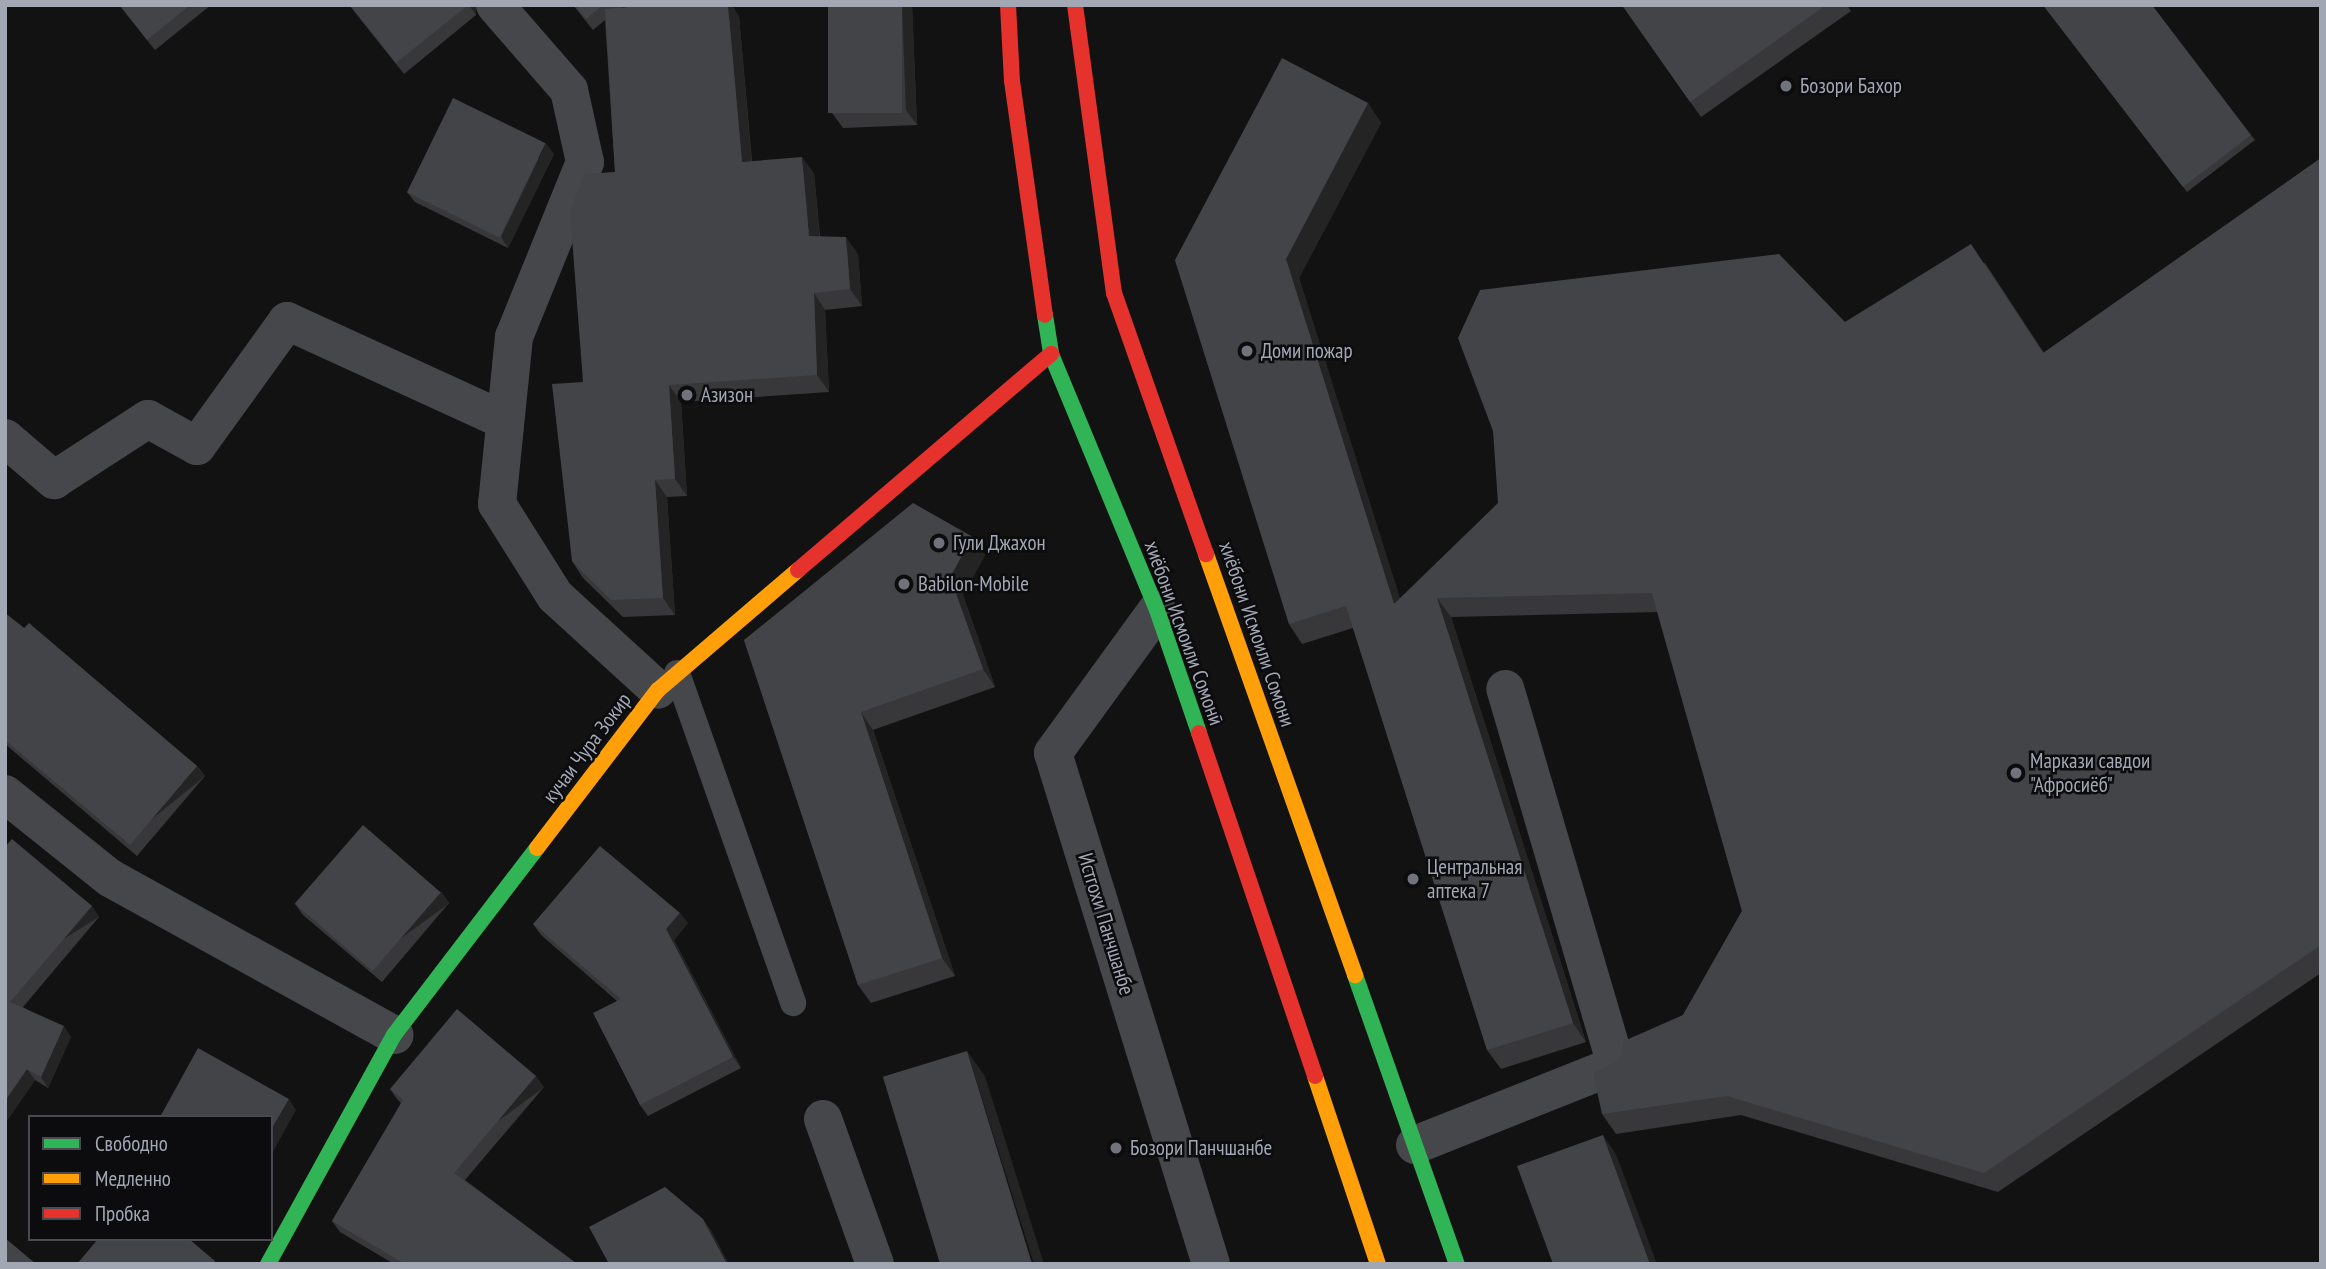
<!DOCTYPE html>
<meta charset="utf-8">
<style>
body{margin:0}
#map{position:relative;width:2326px;height:1269px;overflow:hidden;background:#121212;font-family:"PT Sans Narrow",sans-serif}
div>[style]{position:absolute}
.lane>*{height:26px;margin:-13px;padding:0 13px;transform-origin:13px;border-radius:13px;background:#46474b}
.street>*{height:38px;margin:-19px;padding:0 19px;transform-origin:19px;border-radius:19px;background:#46474b}
.fast>*{height:16px;margin:-8px;padding:0 8px;transform-origin:8px;border-radius:8px;background:#30b455}
.slow>*{height:16px;margin:-8px;padding:0 8px;transform-origin:8px;border-radius:8px;background:#ff9f0a}
.jam>*{height:16px;margin:-8px;padding:0 8px;transform-origin:8px;border-radius:8px;background:#e5322d}
.wall>*{inset:0;background:#38383a}
.shaded-wall>*{inset:0;background:#242425;transform-origin:0 0}
.building>*{inset:0;background:#434447;transform-origin:0 0}
.dots>*{width:19px;height:19px;translate:-50% -50%;box-sizing:border-box;border:4px solid #0c0c0e;border-radius:50%}
span{translate:-50% -50%;white-space:nowrap;text-align:center;line-height:1.15;-webkit-text-stroke:5px #0c0c0e;paint-order:stroke}
.poi-label{font-size:21px;color:#a2a7b4}
.left{translate:0 -50%;text-align:left}
.street-label{font-size:21px;color:#a2a7b4}
.frame{position:absolute;inset:0;border:7px solid #a2a7b4;pointer-events:none}
.legend{position:absolute;left:28px;top:1115px;width:245px;height:126px;box-sizing:border-box;background:#0c0c0e;border:2px solid #484a50;margin:0;padding:9px 12px;list-style:none;font-size:21px;color:#a2a7b4}
.legend li{display:flex;align-items:center;gap:14px;height:35px}
.legend b{width:35px;border:2px solid #484a50}
</style>
<div id="map">
<div class="lane">
<div style="left:677px;top:673px;width:350px;rotate:70.6deg"></div>
</div>
<div class="street">
<div style="left:495px;top:5px;width:113px;rotate:49deg"></div>
<div style="left:569px;top:90px;width:74px;rotate:77.5deg"></div>
<div style="left:585px;top:162px;width:189px;rotate:112.1deg"></div>
<div style="left:514px;top:337px;width:168px;rotate:95.8deg"></div>
<div style="left:497px;top:504px;width:109px;rotate:57.8deg"></div>
<div style="left:555px;top:596px;width:139px;rotate:42.4deg"></div>
<div style="left:5px;top:438px;width:65px;rotate:40.6deg"></div>
<div style="left:54px;top:480px;width:112px;rotate:-33deg"></div>
<div style="left:148px;top:419px;width:56px;rotate:28.9deg"></div>
<div style="left:197px;top:446px;width:154px;rotate:-54.2deg"></div>
<div style="left:287px;top:321px;width:235px;rotate:24.6deg"></div>
<div style="left:1157px;top:610px;width:177px;rotate:126deg"></div>
<div style="left:1053px;top:753px;width:535px;rotate:72.82deg"></div>
<div style="left:5px;top:794px;width:134px;rotate:38.7deg"></div>
<div style="left:110px;top:878px;width:325px;rotate:28.9deg"></div>
<div style="left:823px;top:1119px;width:154px;rotate:70.3deg"></div>
<div style="left:1415px;top:1145px;width:216px;rotate:-21.7deg"></div>
<div style="left:1616px;top:1065px;width:392px;rotate:-106.4deg"></div>
</div>
<div class="fast">
<div style="left:1045px;top:315px;width:39px;rotate:81deg"></div>
<div style="left:1051px;top:354px;width:277px;rotate:67.5deg"></div>
<div style="left:1157px;top:610px;width:130px;rotate:71.1deg"></div>
<div style="left:1355px;top:975px;width:306px;rotate:70.6deg"></div>
<div style="left:268px;top:1264px;width:261px;rotate:-61.2deg"></div>
<div style="left:394px;top:1035px;width:235px;rotate:-52.6deg"></div>
</div>
<div class="slow">
<div style="left:1206px;top:554px;width:447px;rotate:70.5deg"></div>
<div style="left:537px;top:848px;width:199px;rotate:-52.6deg"></div>
<div style="left:658px;top:690px;width:184px;rotate:-40.6deg"></div>
<div style="left:1315px;top:1076px;width:198px;rotate:71.5deg"></div>
</div>
<div class="jam">
<div style="left:1008px;top:5px;width:76px;rotate:87deg"></div>
<div style="left:1012px;top:81px;width:236px;rotate:82deg"></div>
<div style="left:1075px;top:5px;width:291px;rotate:82.3deg"></div>
<div style="left:1114px;top:293px;width:277px;rotate:70.6deg"></div>
<div style="left:798px;top:570px;width:333px;rotate:-40.5deg"></div>
<div style="left:1199px;top:733px;width:362px;rotate:71.3deg"></div>
</div>
<div class="wall">
<div style="clip-path:polygon(119px 5px,211px 5px,155px 50px)"></div>
<div style="clip-path:polygon(349px 5px,476px 5px,476px 15px,404px 74px)"></div>
<div style="clip-path:polygon(573px 5px,624px 5px,621px 8px,739px 16px,752px 161px,814px 173px,820px 236px,858px 254px,862px 306px,825px 310px,829px 392px,681px 402px,687px 496px,667px 497px,675px 615px,623px 617px,583px 578px,572px 561px,583px 382px,615px 172px,605px 20px,593px 30px)"></div>
<div style="clip-path:polygon(828px 5px,912px 5px,917px 125px,843px 128px,832px 113px)"></div>
<div style="clip-path:polygon(1622px 5px,1847px 5px,1851px 11px,1701px 117px)"></div>
<div style="clip-path:polygon(2043px 5px,2251px 135px,2255px 140px,2187px 192px)"></div>
<div style="clip-path:polygon(1368px 103px,1381px 123px,1299px 278px,1400px 599px,1845px 322px,1985px 263px,2044px 353px,2321px 158px,2321px 973px,1998px 1192px,1741px 1115px,1616px 1134px,1602px 1114px,1619px 1060px,1683px 1015px,1742px 911px,1657px 612px,1451px 617px,1586px 1042px,1501px 1069px,1487px 1050px,1353px 628px,1302px 644px,1289px 624px,1175px 260px)"></div>
<div style="clip-path:polygon(554px 154px,508px 248px,415px 202px,407px 192px)"></div>
<div style="clip-path:polygon(985px 555px,963px 595px,995px 687px,873px 730px,955px 976px,871px 1003px,858px 985px,744px 640px)"></div>
<div style="clip-path:polygon(5px 613px,197px 766px,205px 776px,137px 856px,5px 744px)"></div>
<div style="clip-path:polygon(5px 847px,92px 906px,99px 917px,23px 1007px,71px 1037px,48px 1088px,35px 1080px,6px 1122px)"></div>
<div style="clip-path:polygon(441px 892px,449px 903px,382px 982px,303px 915px,295px 904px)"></div>
<div style="clip-path:polygon(688px 923px,674px 940px,741px 1068px,648px 1116px,640px 1105px,617px 1001px,541px 935px,533px 924px)"></div>
<div style="clip-path:polygon(544px 1087px,465px 1180px,577px 1264px,394px 1264px,340px 1232px,332px 1221px,401px 1103px,397px 1099px,390px 1089px)"></div>
</div>
<div class="shaded-wall">
<div style="clip-path:polygon(469px 5px,476px 5px,476px 15px)"></div>
<div style="clip-path:polygon(728px 5px,732px 5px,739px 16px,753px 178px,742px 162px)"></div>
<div style="clip-path:polygon(902px 5px,912px 5px,917px 125px,906px 110px)"></div>
<div style="clip-path:polygon(1368px 103px,1381px 123px,1299px 278px,1408px 624px,1394px 604px,1286px 259px)"></div>
<div style="clip-path:polygon(546px 143px,554px 154px,508px 248px,501px 237px)"></div>
<div style="clip-path:polygon(802px 157px,814px 173px,821px 253px,809px 236px)"></div>
<div style="clip-path:polygon(846px 237px,858px 254px,862px 306px,850px 289px)"></div>
<div style="clip-path:polygon(814px 293px,825px 310px,829px 392px,817px 375px)"></div>
<div style="clip-path:polygon(669px 385px,681px 402px,687px 496px,675px 479px)"></div>
<div style="clip-path:polygon(655px 480px,667px 497px,675px 615px,663px 598px)"></div>
<div style="clip-path:polygon(973px 537px,985px 555px,963px 595px,995px 687px,983px 669px,950px 577px)"></div>
<div style="clip-path:polygon(1437px 598px,1451px 617px,1586px 1042px,1573px 1023px)"></div>
<div style="clip-path:polygon(861px 712px,873px 730px,955px 976px,942px 958px)"></div>
<div style="left:197px;top:766px;width:13px;height:104px;rotate:51deg"></div>
<div style="left:441px;top:892px;width:14px;height:104px;rotate:54deg"></div>
<div style="left:92px;top:906px;width:13px;height:126px;rotate:58deg"></div>
<div style="clip-path:polygon(680px 913px,688px 923px,674px 940px,741px 1068px,733px 1057px,666px 929px)"></div>
<div style="clip-path:polygon(64px 1026px,71px 1037px,48px 1088px,41px 1077px)"></div>
<div style="clip-path:polygon(967px 1051px,985px 1076px,1044px 1264px,1034px 1264px)"></div>
<div style="clip-path:polygon(27px 1069px,35px 1080px,6px 1122px,5px 1101px)"></div>
<div style="left:536px;top:1076px;width:14px;height:127px;rotate:54deg"></div>
<div style="clip-path:polygon(289px 1099px,296px 1110px,271px 1155px,271px 1130px)"></div>
<div style="clip-path:polygon(1603px 1135px,1616px 1154px,1657px 1264px,1650px 1264px)"></div>
<div style="clip-path:polygon(703px 1219px,711px 1230px,729px 1264px,727px 1264px)"></div>
</div>
<div class="building">
<div style="clip-path:polygon(120px 5px,190px 5px,147px 40px)"></div>
<div style="clip-path:polygon(350px 5px,468px 5px,396px 63px)"></div>
<div style="clip-path:polygon(575px 5px,603px 5px,586px 19px)"></div>
<div style="clip-path:polygon(651px 5px,728px 5px,742px 162px,802px 157px,809px 236px,846px 237px,850px 289px,814px 293px,817px 375px,669px 385px,675px 479px,655px 480px,663px 598px,611px 600px,572px 561px,552px 384px,583px 382px,570px 211px,585px 174px,615px 172px,605px 9px)"></div>
<div style="left:828px;top:5px;width:74px;height:108px"></div>
<div style="clip-path:polygon(1622px 5px,1826px 5px,1690px 102px)"></div>
<div style="clip-path:polygon(2043px 5px,2152px 5px,2251px 135px,2183px 187px)"></div>
<div style="clip-path:polygon(1282px 58px,1368px 103px,1286px 259px,1394px 604px,1498px 503px,1493px 431px,1458px 338px,1480px 290px,1779px 254px,1845px 322px,1971px 244px,2043px 353px,2321px 158px,2321px 945px,1984px 1173px,1727px 1096px,1602px 1114px,1593px 1073px,1619px 1060px,1624px 1041px,1683px 1015px,1742px 911px,1652px 593px,1437px 598px,1573px 1023px,1487px 1050px,1346px 606px,1289px 624px,1175px 260px)"></div>
<div style="left:453px;top:98px;width:103px;height:105px;rotate:26deg"></div>
<div style="clip-path:polygon(913px 503px,973px 537px,950px 577px,983px 669px,861px 712px,942px 958px,858px 985px,744px 640px)"></div>
<div style="clip-path:polygon(5px 613px,24px 628px,29px 623px,197px 766px,130px 845px,5px 740px)"></div>
<div style="left:363px;top:825px;width:103px;height:104px;rotate:41deg"></div>
<div style="clip-path:polygon(12px 839px,92px 906px,10px 1002px,64px 1026px,41px 1077px,27px 1069px,5px 1101px,5px 847px)"></div>
<div style="clip-path:polygon(600px 846px,680px 913px,666px 929px,733px 1057px,640px 1105px,593px 1013px,621px 999px,533px 924px)"></div>
<div style="clip-path:polygon(457px 1009px,536px 1076px,454px 1173px,576px 1263px,576px 1264px,405px 1264px,332px 1221px,403px 1100px,390px 1089px)"></div>
<div style="clip-path:polygon(198px 1048px,289px 1099px,271px 1130px,271px 1117px,160px 1117px)"></div>
<div style="left:967px;top:1051px;width:223px;height:88px;rotate:73deg"></div>
<div style="clip-path:polygon(1603px 1135px,1650px 1264px,1553px 1264px,1517px 1166px)"></div>
<div style="clip-path:polygon(665px 1187px,703px 1219px,727px 1264px,609px 1264px,589px 1227px)"></div>
<div style="clip-path:polygon(5px 1238px,36px 1264px,5px 1264px)"></div>
<div style="clip-path:polygon(98px 1239px,189px 1239px,215px 1261px,214px 1264px,77px 1264px)"></div>
</div>
<div class="dots">
<div style="left:1786px;top:86px;background:#70737b"></div>
<div style="left:1247px;top:351px;background:#70737b"></div>
<div style="left:687px;top:395px;background:#70737b"></div>
<div style="left:939px;top:543px;background:#70737b"></div>
<div style="left:904px;top:584px;background:#70737b"></div>
<div style="left:2016px;top:773px;background:#70737b"></div>
<div style="left:1413px;top:879px;background:#70737b"></div>
<div style="left:1116px;top:1148px;background:#70737b"></div>
</div>
<div class="poi-label">
<span class="left" style="left:1800px;top:86px">Бозори Бахор</span>
<span class="left" style="left:1261px;top:351px">Доми пожар</span>
<span class="left" style="left:701px;top:395px">Азизон</span>
<span class="left" style="left:953px;top:543px">Гули Джахон</span>
<span class="left" style="left:918px;top:584px">Babilon-Mobile</span>
<span class="left" style="left:2030px;top:773px">Маркази савдои<br>"Афросиёб"</span>
<span class="left" style="left:1427px;top:879px">Центральная<br>аптека 7</span>
<span class="left" style="left:1130px;top:1148px">Бозори Панчшанбе</span>
</div>
<div class="street-label">
<span style="left:1184px;top:633px;rotate:70deg">хиёбони Исмоили Сомонӣ</span>
<span style="left:1257px;top:634px;rotate:71deg">хиёбони Исмоили Сомони</span>
<span style="left:587px;top:748px;rotate:-53deg">кучаи Чура Зокир</span>
<span style="left:1106px;top:924px;rotate:73deg">Истгохи Панчшанбе</span>
</div>
<div class="frame"></div>
<ul class="legend">
<li><b style="height:9px;background:#30b455"></b>Свободно</li>
<li><b style="height:9px;background:#ff9f0a"></b>Медленно</li>
<li><b style="height:9px;background:#e5322d"></b>Пробка</li>
</ul>
</div>
